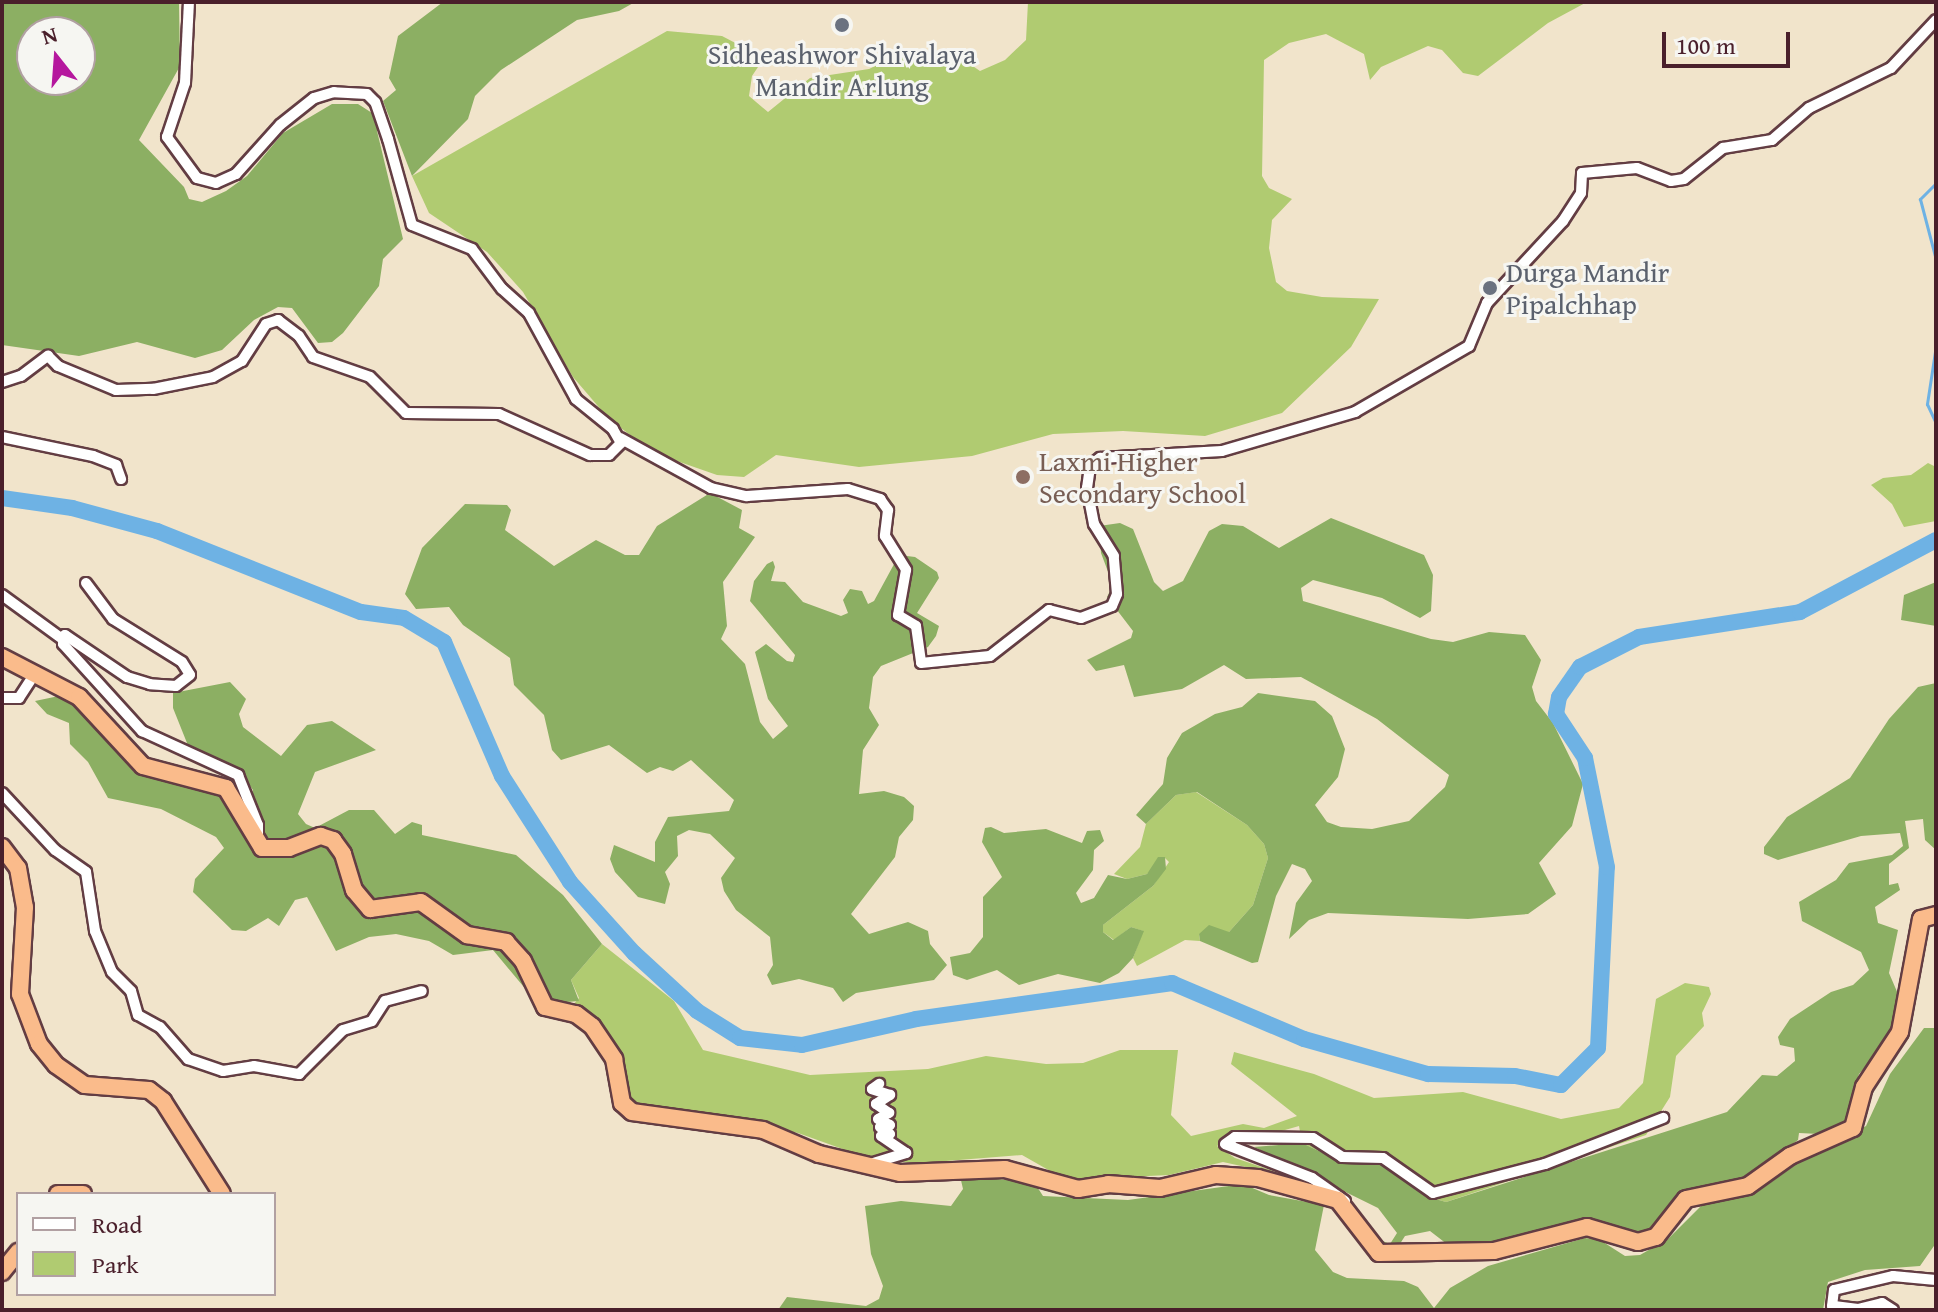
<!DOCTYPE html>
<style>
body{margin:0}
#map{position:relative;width:1938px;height:1312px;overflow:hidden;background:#f1e4cb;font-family:"Gentium Book Plus",serif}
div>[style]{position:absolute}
.green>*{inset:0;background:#b0cb71}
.forest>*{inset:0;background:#8caf63}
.stream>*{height:3px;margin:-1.5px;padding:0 1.5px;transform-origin:1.5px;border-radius:1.5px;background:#6eb2e4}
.river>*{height:16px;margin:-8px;padding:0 8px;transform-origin:8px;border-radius:8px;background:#6eb2e4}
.roads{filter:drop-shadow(2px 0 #633d43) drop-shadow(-2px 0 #633d43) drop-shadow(0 2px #633d43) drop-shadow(0 -2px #633d43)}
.minor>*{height:10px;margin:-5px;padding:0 5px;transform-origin:5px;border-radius:5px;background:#fff}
.highway>*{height:16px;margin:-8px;padding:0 8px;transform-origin:8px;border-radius:8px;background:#fabb8b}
.dots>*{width:22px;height:22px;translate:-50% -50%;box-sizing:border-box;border:4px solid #f6f6f2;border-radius:50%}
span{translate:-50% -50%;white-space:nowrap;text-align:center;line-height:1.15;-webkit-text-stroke:6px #f6f6f2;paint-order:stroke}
.worship-label{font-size:28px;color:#5b616d}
.left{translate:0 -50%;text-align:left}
.education-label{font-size:28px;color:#785e54}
.frame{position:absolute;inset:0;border:4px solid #4a1f2b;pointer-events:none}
.legend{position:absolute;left:16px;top:1192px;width:260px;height:104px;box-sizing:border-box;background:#f6f6f2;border:2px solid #b1a0a2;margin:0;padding:10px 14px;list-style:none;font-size:24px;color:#4a1f2b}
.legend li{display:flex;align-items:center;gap:16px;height:40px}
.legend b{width:40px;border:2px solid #b1a0a2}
.north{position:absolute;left:16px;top:16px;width:80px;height:80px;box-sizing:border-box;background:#f6f6f2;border:2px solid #b1a0a2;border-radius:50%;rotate:343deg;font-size:22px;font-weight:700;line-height:32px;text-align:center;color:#4a1f2b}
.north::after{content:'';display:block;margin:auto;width:28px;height:36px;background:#b5179e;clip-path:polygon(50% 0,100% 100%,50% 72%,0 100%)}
.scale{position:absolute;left:1662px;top:32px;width:128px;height:36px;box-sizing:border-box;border:4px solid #4a1f2b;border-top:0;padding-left:10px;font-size:24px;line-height:28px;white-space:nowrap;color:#4a1f2b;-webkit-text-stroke:6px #f6f6f2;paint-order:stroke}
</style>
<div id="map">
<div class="green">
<div style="clip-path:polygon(1028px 2px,1587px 2px,1548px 23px,1478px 76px,1463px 73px,1442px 50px,1428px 46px,1381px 67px,1370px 80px,1364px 54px,1326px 34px,1289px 43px,1264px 60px,1262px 176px,1269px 188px,1292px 199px,1272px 220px,1269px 248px,1276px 282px,1287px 291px,1322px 297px,1379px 299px,1351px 347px,1282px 413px,1205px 436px,1123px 431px,1053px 434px,972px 456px,859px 467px,776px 455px,744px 477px,717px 475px,654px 453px,609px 419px,573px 377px,523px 292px,487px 252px,429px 213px,412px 176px,667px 31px,722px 36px,764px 58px,752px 76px,749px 96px,768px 112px,810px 78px,869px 69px,906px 51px,961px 58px,980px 71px,1005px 60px,1026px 40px)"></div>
<div style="clip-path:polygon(1928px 463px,1936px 467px,1936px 521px,1904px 527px,1892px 504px,1871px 485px,1883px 478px,1911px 475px)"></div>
<div style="clip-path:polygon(1196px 792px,1247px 825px,1264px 844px,1268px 858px,1253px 905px,1229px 932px,1199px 934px,1200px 941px,1185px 940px,1137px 966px,1133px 958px,1143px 931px,1131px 927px,1114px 940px,1103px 932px,1103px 925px,1153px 886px,1169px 862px,1164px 857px,1147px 874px,1127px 879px,1114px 874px,1140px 847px,1146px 824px,1176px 795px)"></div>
<div style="clip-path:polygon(602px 944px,674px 1001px,703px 1050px,810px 1075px,928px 1069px,986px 1056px,1046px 1064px,1083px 1063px,1120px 1050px,1178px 1050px,1171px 1115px,1191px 1136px,1243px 1124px,1264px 1128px,1297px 1116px,1231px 1064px,1234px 1052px,1314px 1074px,1374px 1098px,1463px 1092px,1561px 1119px,1619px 1108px,1643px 1083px,1656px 999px,1685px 983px,1709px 987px,1711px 994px,1702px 1013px,1704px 1026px,1676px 1056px,1670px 1097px,1646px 1135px,1446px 1202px,1432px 1198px,1388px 1165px,1346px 1164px,1302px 1143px,1299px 1126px,1278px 1132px,1238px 1131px,1217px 1146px,1235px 1158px,1291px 1177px,1223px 1162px,1169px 1175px,1066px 1180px,1022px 1155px,921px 1163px,876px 1161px,798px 1133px,678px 1109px,657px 1113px,632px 1104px,573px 1005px,579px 998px,571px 980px)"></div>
</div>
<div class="forest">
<div style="clip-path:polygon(evenodd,2px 2px,179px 2px,180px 66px,139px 140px,184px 187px,189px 199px,202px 202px,226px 191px,247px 176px,283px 133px,332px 104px,358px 104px,380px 118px,377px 131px,403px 239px,383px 259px,379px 286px,343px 333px,332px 342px,318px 343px,292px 308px,278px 307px,254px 320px,222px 350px,195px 358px,137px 342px,79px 356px,2px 345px,2px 2px,32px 32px,80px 32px,80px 80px,32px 80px,32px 32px)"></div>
<div style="clip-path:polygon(443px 2px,635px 2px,619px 11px,577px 20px,501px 70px,475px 96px,468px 119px,412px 176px,383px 101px,396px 90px,389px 78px,398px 36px)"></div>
<div style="clip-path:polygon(710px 493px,742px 510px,739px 528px,755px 537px,723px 582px,727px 626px,721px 639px,745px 664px,760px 722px,773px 739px,788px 726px,768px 699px,755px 652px,766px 644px,787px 661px,793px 662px,795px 655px,750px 601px,754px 581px,767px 564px,773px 561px,775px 567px,771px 581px,785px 582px,803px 602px,841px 616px,848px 613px,843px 600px,850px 589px,862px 591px,868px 604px,874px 601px,899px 555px,915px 557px,937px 572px,939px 578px,917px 613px,939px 626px,936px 636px,928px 647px,881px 666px,873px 677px,869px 708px,879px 725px,863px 750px,859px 794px,884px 791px,904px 797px,914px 806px,913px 820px,899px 837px,895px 857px,851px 914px,869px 934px,908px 922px,928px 931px,930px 944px,947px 965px,934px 980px,856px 993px,843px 1002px,833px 988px,799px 979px,772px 985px,767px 975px,773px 965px,770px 937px,736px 910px,724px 891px,721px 878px,735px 858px,710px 834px,689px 830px,677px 836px,678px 856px,665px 872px,670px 884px,665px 904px,638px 897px,615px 872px,610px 859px,614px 845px,655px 862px,655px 842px,668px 817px,729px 811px,734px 800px,691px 760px,673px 771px,660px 767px,647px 773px,609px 745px,561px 760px,552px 750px,544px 715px,514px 685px,510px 658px,463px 625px,449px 607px,416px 609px,405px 594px,422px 548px,465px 504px,507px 505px,511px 510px,505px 530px,554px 566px,596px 540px,625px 555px,639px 555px,657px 526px)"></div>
<div style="clip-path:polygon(1331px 518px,1424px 555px,1433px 575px,1431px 611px,1420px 618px,1382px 598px,1313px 580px,1301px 588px,1303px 601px,1431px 639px,1453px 642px,1489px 632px,1525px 635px,1541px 660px,1532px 687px,1536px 701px,1553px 723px,1583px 784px,1572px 826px,1539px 863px,1556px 894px,1528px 914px,1468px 919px,1328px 913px,1309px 920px,1289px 939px,1296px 903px,1312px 881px,1305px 869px,1292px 864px,1276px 896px,1258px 962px,1252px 963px,1200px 941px,1199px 934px,1209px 925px,1229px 932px,1253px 905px,1268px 858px,1264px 844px,1247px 825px,1197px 792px,1176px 795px,1146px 824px,1136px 815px,1163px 784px,1167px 758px,1182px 733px,1215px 714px,1242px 707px,1258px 693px,1315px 701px,1332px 716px,1345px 749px,1338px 777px,1315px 805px,1327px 822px,1341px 827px,1372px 829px,1409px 821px,1445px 787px,1449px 775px,1377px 719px,1301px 677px,1246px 679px,1224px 665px,1182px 689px,1134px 697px,1124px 665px,1096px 671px,1087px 660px,1131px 638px,1133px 631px,1107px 597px,1113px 585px,1101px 553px,1099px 526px,1120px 523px,1133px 529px,1154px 582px,1163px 591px,1183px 581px,1209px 531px,1222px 524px,1243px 526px,1279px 548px)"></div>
<div style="clip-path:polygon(1936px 582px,1936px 626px,1901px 620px,1904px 595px)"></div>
<div style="clip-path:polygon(230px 682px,246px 699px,239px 714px,243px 727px,281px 756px,307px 725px,332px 721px,376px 750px,315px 772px,298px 814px,306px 824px,315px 828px,349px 810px,374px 810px,395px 834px,412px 822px,422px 825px,422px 835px,516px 855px,563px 895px,602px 944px,571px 980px,579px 1001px,555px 1003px,529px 979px,528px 992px,493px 950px,453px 955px,429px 941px,396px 934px,369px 937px,336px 951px,307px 897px,295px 900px,279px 926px,268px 918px,246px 931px,232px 930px,193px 892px,195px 879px,224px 848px,216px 837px,161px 809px,108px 798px,88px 762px,70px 744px,69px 723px,47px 714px,35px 701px,59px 696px,88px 712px,134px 772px,208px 784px,234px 805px,247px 838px,265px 858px,291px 850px,269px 844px,246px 810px,253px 790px,239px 771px,191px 753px,173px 708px,173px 693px)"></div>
<div style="clip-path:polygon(1936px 683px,1936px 850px,1925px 840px,1923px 819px,1905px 821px,1909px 848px,1889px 864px,1889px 885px,1898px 883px,1900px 890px,1875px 907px,1878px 923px,1898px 930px,1889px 973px,1901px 1001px,1890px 1039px,1859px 1074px,1845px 1122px,1819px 1134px,1799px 1133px,1798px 1140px,1748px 1178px,1683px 1190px,1656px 1227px,1641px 1236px,1588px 1218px,1486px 1247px,1452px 1248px,1430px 1231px,1405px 1236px,1396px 1250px,1382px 1249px,1371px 1236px,1390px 1244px,1397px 1233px,1378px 1208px,1254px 1147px,1302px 1143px,1346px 1164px,1388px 1164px,1432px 1198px,1446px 1202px,1727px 1112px,1762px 1075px,1777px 1076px,1795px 1061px,1794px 1048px,1780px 1045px,1778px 1037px,1790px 1019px,1831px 992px,1853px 985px,1869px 970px,1861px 952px,1802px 921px,1799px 902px,1836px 880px,1849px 863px,1892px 855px,1903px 846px,1900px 833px,1861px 836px,1778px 860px,1764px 854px,1764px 847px,1787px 817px,1850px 778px,1889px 719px,1918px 687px)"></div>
<div style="clip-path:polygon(991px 827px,1004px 833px,1046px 829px,1082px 843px,1087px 831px,1100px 830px,1104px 841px,1094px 850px,1093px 870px,1076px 893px,1081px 903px,1094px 898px,1108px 875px,1127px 879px,1147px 874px,1158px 857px,1165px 857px,1166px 869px,1153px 886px,1103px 925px,1103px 932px,1113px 940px,1131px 927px,1144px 931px,1133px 958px,1119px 973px,1100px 983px,1058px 974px,1019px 985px,997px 970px,967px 980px,953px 975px,950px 957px,970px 953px,983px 937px,983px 897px,1002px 877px,982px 842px,985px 828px)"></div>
<div style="clip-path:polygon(1924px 1028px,1936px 1028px,1936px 1243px,1920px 1266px,1865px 1270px,1828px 1282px,1823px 1310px,778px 1310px,787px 1297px,866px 1306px,879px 1299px,883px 1286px,871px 1254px,865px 1206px,901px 1201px,951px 1206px,963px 1189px,960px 1176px,1034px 1182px,1043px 1196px,1128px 1200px,1243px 1184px,1269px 1195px,1324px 1205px,1315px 1250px,1333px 1272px,1347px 1278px,1404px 1281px,1418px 1287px,1434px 1308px,1450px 1288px,1488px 1266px,1585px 1238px,1600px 1240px,1625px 1256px,1640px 1255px,1668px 1239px,1707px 1200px,1756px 1193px,1802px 1160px,1866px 1126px,1890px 1074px)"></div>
</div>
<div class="stream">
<div style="left:1936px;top:183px;width:23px;rotate:135deg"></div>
<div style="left:1920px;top:199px;width:63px;rotate:75.3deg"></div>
<div style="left:1936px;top:345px;width:60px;rotate:98.7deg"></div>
<div style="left:1927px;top:404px;width:21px;rotate:65deg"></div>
</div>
<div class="river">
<div style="left:2px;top:498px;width:71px;rotate:8.1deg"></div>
<div style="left:72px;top:508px;width:88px;rotate:15.1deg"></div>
<div style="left:157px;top:531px;width:219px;rotate:21.7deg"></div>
<div style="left:361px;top:612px;width:43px;rotate:7.9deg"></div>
<div style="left:404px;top:618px;width:47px;rotate:31deg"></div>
<div style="left:444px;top:642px;width:146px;rotate:66.6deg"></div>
<div style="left:502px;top:776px;width:126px;rotate:57.3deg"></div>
<div style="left:570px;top:882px;width:96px;rotate:48deg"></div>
<div style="left:634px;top:953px;width:86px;rotate:42.6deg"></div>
<div style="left:697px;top:1011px;width:51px;rotate:32.1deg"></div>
<div style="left:740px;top:1038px;width:62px;rotate:6.4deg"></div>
<div style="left:802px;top:1045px;width:117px;rotate:-12.8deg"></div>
<div style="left:916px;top:1019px;width:259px;rotate:-8deg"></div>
<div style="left:1172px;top:983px;width:143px;rotate:23deg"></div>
<div style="left:1304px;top:1039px;width:129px;rotate:15.8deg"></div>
<div style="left:1428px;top:1074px;width:87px;rotate:1.3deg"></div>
<div style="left:1515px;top:1076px;width:47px;rotate:11.1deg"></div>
<div style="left:1561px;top:1085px;width:52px;rotate:-45deg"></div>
<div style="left:1598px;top:1048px;width:181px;rotate:-87.2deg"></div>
<div style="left:1607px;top:867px;width:111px;rotate:-101.4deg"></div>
<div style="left:1585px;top:758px;width:53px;rotate:-123.4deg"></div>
<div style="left:1556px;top:714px;width:17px;rotate:-80deg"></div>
<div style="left:1559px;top:697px;width:37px;rotate:-55deg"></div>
<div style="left:1580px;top:667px;width:66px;rotate:-27deg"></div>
<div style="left:1639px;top:637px;width:163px;rotate:-8.8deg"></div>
<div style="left:1800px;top:612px;width:154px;rotate:-27.9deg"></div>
</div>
<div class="roads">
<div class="minor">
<div style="left:2px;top:382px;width:20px;rotate:-18deg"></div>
<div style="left:21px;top:376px;width:34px;rotate:-37deg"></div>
<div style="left:48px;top:356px;width:14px;rotate:45deg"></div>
<div style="left:58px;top:366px;width:63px;rotate:22.5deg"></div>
<div style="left:116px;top:390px;width:37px;rotate:-2deg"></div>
<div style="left:153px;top:389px;width:61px;rotate:-11.3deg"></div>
<div style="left:213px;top:377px;width:33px;rotate:-29deg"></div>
<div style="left:242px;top:361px;width:44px;rotate:-57deg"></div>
<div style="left:266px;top:324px;width:13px;rotate:-18deg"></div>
<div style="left:278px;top:320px;width:26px;rotate:37deg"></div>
<div style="left:299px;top:336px;width:25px;rotate:56deg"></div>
<div style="left:313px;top:357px;width:60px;rotate:19.3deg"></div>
<div style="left:370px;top:377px;width:51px;rotate:45deg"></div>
<div style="left:406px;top:413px;width:93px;rotate:0.6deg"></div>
<div style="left:499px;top:414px;width:100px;rotate:24.3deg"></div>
<div style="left:590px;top:455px;width:19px"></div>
<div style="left:609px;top:455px;width:17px;rotate:-45deg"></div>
<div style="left:621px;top:443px;width:16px;rotate:-120deg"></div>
<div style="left:613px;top:429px;width:48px;rotate:-141deg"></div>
<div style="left:576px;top:399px;width:98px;rotate:-118.7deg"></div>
<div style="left:529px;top:313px;width:36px;rotate:-138deg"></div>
<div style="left:502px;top:289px;width:50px;rotate:-126.9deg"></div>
<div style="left:472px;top:249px;width:65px;rotate:-158.2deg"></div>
<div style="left:412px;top:225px;width:89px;rotate:-105.6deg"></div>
<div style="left:388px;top:139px;width:39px;rotate:-109deg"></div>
<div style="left:375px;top:102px;width:11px;rotate:-135deg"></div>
<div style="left:367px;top:94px;width:33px;rotate:-177deg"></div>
<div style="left:334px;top:92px;width:21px;rotate:163deg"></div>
<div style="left:314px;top:98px;width:43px;rotate:141.5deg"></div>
<div style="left:280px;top:125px;width:66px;rotate:131.9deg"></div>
<div style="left:236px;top:174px;width:22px;rotate:156deg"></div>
<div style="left:216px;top:183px;width:20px;rotate:-165deg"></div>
<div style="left:197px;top:178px;width:51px;rotate:-126.2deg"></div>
<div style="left:167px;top:137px;width:57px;rotate:-71.6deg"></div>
<div style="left:185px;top:83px;width:81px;rotate:-87.2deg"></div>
<div style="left:2px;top:437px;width:93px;rotate:11.8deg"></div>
<div style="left:93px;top:456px;width:25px;rotate:21deg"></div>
<div style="left:116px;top:465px;width:15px;rotate:70deg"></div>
<div style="left:620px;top:438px;width:104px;rotate:28.8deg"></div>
<div style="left:711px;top:488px;width:37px;rotate:13deg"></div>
<div style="left:747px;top:496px;width:101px;rotate:-4deg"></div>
<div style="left:848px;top:489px;width:34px;rotate:17deg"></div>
<div style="left:880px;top:499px;width:14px;rotate:54deg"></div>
<div style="left:888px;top:510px;width:26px;rotate:97deg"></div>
<div style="left:885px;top:536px;width:40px;rotate:58deg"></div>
<div style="left:906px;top:570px;width:46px;rotate:100.1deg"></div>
<div style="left:898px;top:615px;width:21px;rotate:31deg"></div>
<div style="left:916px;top:626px;width:37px;rotate:82deg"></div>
<div style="left:921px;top:663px;width:69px;rotate:-5.8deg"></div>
<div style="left:990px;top:656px;width:75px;rotate:-37.9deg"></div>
<div style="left:1049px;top:610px;width:33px;rotate:14deg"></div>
<div style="left:1081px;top:618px;width:33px;rotate:-21deg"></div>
<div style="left:1112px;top:606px;width:13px;rotate:-67deg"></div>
<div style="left:1117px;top:594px;width:38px;rotate:-95deg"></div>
<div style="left:1114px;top:556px;width:38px;rotate:-122deg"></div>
<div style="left:1094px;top:524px;width:37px;rotate:-101deg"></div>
<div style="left:1087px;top:488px;width:22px;rotate:-82deg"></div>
<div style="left:1090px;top:466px;width:13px;rotate:-39deg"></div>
<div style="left:1100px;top:458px;width:122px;rotate:-3.3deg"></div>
<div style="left:1222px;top:451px;width:139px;rotate:-16.3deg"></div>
<div style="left:1355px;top:412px;width:132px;rotate:-30.1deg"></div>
<div style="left:1469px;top:346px;width:47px;rotate:-67.3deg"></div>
<div style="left:1487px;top:303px;width:112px;rotate:-47.2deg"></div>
<div style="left:1563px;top:221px;width:33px;rotate:-57deg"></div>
<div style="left:1581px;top:193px;width:20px;rotate:-87deg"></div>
<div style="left:1582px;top:173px;width:55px;rotate:-5.2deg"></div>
<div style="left:1637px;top:168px;width:36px;rotate:21deg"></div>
<div style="left:1671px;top:181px;width:13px;rotate:-9deg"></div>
<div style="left:1684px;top:179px;width:50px;rotate:-38.5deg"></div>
<div style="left:1723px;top:148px;width:50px;rotate:-9.3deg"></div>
<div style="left:1772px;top:140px;width:49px;rotate:-40.9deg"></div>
<div style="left:1809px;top:108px;width:91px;rotate:-26deg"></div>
<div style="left:1891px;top:68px;width:66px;rotate:-46.8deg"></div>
<div style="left:86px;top:583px;width:45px;rotate:53.1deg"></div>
<div style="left:113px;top:619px;width:81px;rotate:31.9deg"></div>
<div style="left:182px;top:662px;width:15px;rotate:58deg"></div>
<div style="left:190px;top:675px;width:18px;rotate:142deg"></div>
<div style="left:176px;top:686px;width:26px;rotate:-176deg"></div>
<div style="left:150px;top:684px;width:24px;rotate:-163deg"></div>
<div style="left:127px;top:677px;width:75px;rotate:-145.9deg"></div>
<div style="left:65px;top:635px;width:9px;rotate:103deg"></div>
<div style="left:63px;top:644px;width:118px;rotate:47.8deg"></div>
<div style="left:142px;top:731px;width:106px;rotate:24.6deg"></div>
<div style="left:238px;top:775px;width:54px;rotate:68.2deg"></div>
<div style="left:258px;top:825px;width:13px;rotate:90deg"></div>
<div style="left:2px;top:595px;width:73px;rotate:36.1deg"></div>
<div style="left:2px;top:698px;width:17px"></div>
<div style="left:19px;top:698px;width:31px;rotate:-57deg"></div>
<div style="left:2px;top:793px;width:78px;rotate:47.1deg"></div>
<div style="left:55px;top:850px;width:38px;rotate:35deg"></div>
<div style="left:86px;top:872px;width:60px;rotate:81.3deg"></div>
<div style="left:95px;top:931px;width:44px;rotate:67.5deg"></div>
<div style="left:112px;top:972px;width:27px;rotate:45deg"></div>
<div style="left:131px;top:991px;width:25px;rotate:74deg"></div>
<div style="left:138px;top:1015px;width:25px;rotate:29deg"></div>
<div style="left:160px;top:1027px;width:43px;rotate:48.8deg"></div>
<div style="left:188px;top:1059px;width:37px;rotate:19deg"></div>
<div style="left:223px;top:1071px;width:31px;rotate:-9deg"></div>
<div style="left:254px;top:1066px;width:46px;rotate:10.1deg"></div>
<div style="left:299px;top:1074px;width:62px;rotate:-45deg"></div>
<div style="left:343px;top:1030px;width:30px;rotate:-17deg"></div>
<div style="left:372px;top:1021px;width:24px;rotate:-57deg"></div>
<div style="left:385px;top:1001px;width:38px;rotate:-15deg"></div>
<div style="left:870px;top:1164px;width:38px;rotate:-17deg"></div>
<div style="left:906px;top:1153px;width:30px;rotate:-146deg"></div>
<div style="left:881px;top:1136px;width:9px;rotate:-13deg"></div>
<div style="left:890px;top:1134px;width:12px;rotate:-145deg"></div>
<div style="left:880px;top:1127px;width:10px;rotate:-11deg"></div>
<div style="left:890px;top:1125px;width:13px;rotate:-153deg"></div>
<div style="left:878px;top:1119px;width:13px;rotate:-29deg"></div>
<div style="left:889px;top:1113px;width:16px;rotate:-145deg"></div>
<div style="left:876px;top:1104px;width:17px;rotate:-33deg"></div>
<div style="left:890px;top:1095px;width:19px;rotate:-162deg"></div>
<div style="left:872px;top:1089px;width:9px;rotate:-36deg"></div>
<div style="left:1345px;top:1201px;width:40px;rotate:-145.1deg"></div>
<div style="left:1312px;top:1178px;width:93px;rotate:-158.7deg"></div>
<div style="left:1225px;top:1144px;width:12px;rotate:-35deg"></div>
<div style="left:1235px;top:1137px;width:78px;rotate:0.7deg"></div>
<div style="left:1313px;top:1138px;width:35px;rotate:33deg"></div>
<div style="left:1342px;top:1157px;width:41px;rotate:1.4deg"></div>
<div style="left:1383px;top:1158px;width:61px;rotate:35deg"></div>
<div style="left:1433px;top:1193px;width:116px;rotate:-14.5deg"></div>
<div style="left:1545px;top:1164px;width:127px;rotate:-21.3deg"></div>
<div style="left:1893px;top:1310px;width:13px;rotate:-148deg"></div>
<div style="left:1882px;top:1303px;width:25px;rotate:166deg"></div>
<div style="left:1858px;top:1309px;width:26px;rotate:-173deg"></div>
<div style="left:1832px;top:1306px;width:16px;rotate:-83deg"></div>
<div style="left:1834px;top:1290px;width:61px;rotate:-13.3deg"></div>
<div style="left:1893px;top:1276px;width:43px;rotate:5.3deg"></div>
</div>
<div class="highway">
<div style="left:2px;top:657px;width:87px;rotate:27.5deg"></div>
<div style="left:79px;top:697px;width:94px;rotate:47.2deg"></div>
<div style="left:143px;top:766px;width:86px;rotate:14.8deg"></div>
<div style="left:226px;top:788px;width:70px;rotate:59deg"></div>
<div style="left:262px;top:848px;width:27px"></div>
<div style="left:289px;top:848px;width:34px;rotate:-21deg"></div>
<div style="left:321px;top:836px;width:13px;rotate:18deg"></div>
<div style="left:333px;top:840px;width:17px;rotate:54deg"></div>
<div style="left:343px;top:854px;width:38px;rotate:73deg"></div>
<div style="left:354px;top:890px;width:25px;rotate:50deg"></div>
<div style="left:370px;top:909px;width:51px;rotate:-7.8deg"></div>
<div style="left:421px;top:902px;width:57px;rotate:35.7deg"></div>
<div style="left:467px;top:935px;width:40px;rotate:10deg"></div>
<div style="left:506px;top:942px;width:25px;rotate:48deg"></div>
<div style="left:523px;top:961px;width:51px;rotate:64.4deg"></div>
<div style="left:545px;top:1007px;width:32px;rotate:13deg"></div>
<div style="left:576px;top:1014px;width:20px;rotate:37deg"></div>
<div style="left:592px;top:1026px;width:40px;rotate:56deg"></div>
<div style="left:614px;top:1059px;width:45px;rotate:79.7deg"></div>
<div style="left:622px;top:1103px;width:13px;rotate:42deg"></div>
<div style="left:632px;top:1112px;width:132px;rotate:7.8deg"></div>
<div style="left:763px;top:1130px;width:61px;rotate:23.2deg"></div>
<div style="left:819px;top:1154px;width:83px;rotate:13.2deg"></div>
<div style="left:900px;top:1173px;width:105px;rotate:-2.2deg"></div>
<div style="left:1005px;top:1169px;width:76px;rotate:15.3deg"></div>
<div style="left:1078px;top:1189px;width:30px;rotate:-9deg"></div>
<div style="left:1108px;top:1184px;width:52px;rotate:4.4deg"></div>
<div style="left:1160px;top:1188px;width:57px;rotate:-13.1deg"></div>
<div style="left:1216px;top:1175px;width:42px;rotate:4.1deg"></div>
<div style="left:1258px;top:1178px;width:83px;rotate:15.4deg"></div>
<div style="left:1338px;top:1200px;width:67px;rotate:52.3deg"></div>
<div style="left:1379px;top:1253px;width:115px;rotate:-1deg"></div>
<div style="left:1494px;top:1251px;width:96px;rotate:-14.5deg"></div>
<div style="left:1587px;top:1227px;width:53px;rotate:16.4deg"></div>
<div style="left:1638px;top:1242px;width:19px;rotate:-16deg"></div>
<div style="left:1656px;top:1237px;width:48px;rotate:-51.7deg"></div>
<div style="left:1686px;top:1199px;width:63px;rotate:-11.8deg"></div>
<div style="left:1748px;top:1186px;width:52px;rotate:-35.5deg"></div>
<div style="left:1790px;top:1156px;width:69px;rotate:-24deg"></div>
<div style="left:1853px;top:1128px;width:42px;rotate:-75deg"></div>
<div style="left:1864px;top:1087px;width:66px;rotate:-56.8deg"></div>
<div style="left:1900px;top:1032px;width:115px;rotate:-79.5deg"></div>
<div style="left:1921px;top:919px;width:16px;rotate:-15deg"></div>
<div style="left:2px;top:847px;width:26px;rotate:53deg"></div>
<div style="left:18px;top:868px;width:40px;rotate:80deg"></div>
<div style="left:25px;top:907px;width:87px;rotate:93.3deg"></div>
<div style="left:20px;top:994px;width:53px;rotate:69.2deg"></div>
<div style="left:39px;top:1044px;width:27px;rotate:51deg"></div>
<div style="left:56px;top:1065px;width:35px;rotate:35deg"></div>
<div style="left:85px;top:1085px;width:64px;rotate:4.5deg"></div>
<div style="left:149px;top:1090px;width:18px;rotate:38deg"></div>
<div style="left:163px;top:1101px;width:110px;rotate:57.6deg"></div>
<div style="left:58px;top:1194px;width:25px"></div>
<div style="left:2px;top:1272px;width:26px;rotate:-51deg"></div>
</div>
</div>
<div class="dots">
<div style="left:842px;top:25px;background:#6b7280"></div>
<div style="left:1490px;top:288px;background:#6b7280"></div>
<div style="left:1023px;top:477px;background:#8d6e63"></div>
</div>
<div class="worship-label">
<span style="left:842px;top:70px">Sidheashwor Shivalaya<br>Mandir Arlung</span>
<span class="left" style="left:1506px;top:288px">Durga Mandir<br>Pipalchhap</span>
</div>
<div class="education-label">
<span class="left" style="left:1039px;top:477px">Laxmi Higher<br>Secondary School</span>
</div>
<div class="frame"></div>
<ul class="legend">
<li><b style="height:10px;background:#fff"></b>Road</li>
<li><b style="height:22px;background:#b0cb71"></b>Park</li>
</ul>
<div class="north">N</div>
<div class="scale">100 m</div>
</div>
